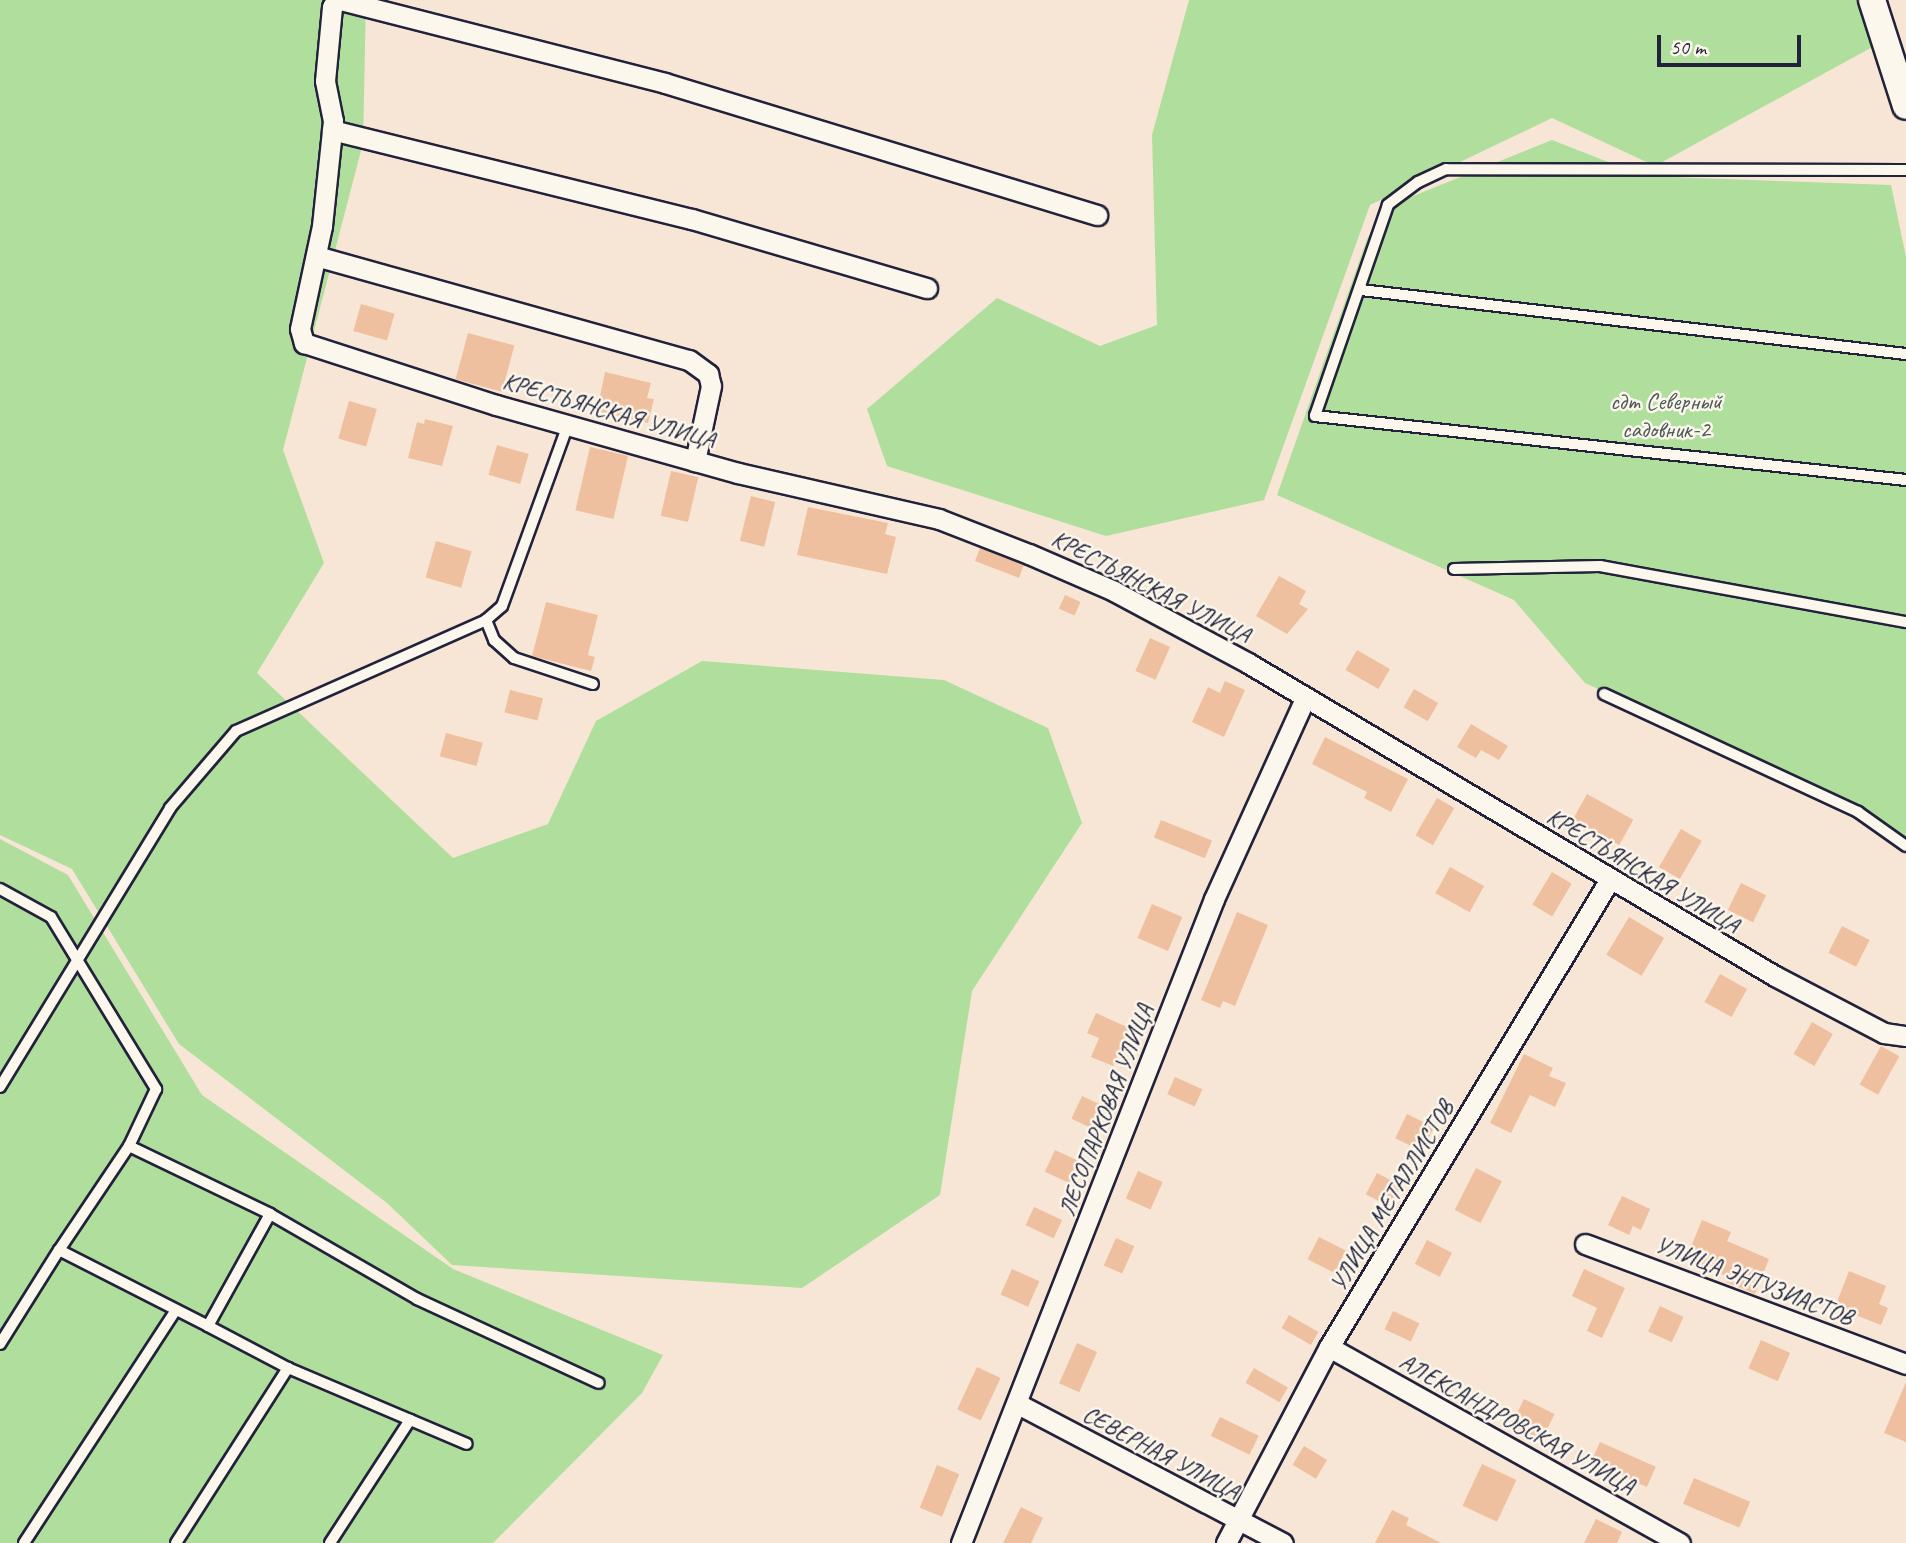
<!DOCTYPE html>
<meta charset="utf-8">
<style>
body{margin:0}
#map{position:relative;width:1906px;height:1543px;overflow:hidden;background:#f7e6d5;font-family:Caveat,sans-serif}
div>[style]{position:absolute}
.green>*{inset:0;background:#b0de9d}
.building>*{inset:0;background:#efc09f;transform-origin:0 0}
.roads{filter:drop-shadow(2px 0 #22223b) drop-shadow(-2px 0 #22223b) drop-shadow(0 2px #22223b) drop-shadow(0 -2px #22223b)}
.lane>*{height:10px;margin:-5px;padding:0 5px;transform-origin:5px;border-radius:5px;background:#fbf7ec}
.street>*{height:19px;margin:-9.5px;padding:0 9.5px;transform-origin:9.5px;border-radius:9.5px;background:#fbf7ec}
.secondary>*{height:26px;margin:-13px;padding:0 13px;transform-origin:13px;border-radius:13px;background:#fbf7ec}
span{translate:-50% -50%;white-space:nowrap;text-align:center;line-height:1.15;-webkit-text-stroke:5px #fbf7ec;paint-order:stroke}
.park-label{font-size:24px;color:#4d5a58}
.street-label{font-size:24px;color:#22223b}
.scale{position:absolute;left:1657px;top:35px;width:144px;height:32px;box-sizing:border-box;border:4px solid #22223b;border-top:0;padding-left:9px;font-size:21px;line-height:24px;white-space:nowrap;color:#22223b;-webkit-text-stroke:5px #fbf7ec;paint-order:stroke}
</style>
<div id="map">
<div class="green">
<div style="clip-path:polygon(0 0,366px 0,363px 143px,283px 450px,324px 563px,257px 673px,453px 858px,548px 824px,596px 721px,702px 661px,944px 680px,1048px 728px,1082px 823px,972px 991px,940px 1195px,802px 1288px,452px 1265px,387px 1203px,179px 1044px,72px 869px,0 835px)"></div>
<div style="clip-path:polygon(1189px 0,1865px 0,1887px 39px,1655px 166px,1552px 118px,1370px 205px,1264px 500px,1106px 536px,887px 466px,867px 409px,997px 298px,1100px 346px,1157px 325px,1152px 135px)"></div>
<div style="clip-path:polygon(1552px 140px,1644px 176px,1891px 185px,1906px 257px,1906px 841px,1862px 810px,1585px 683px,1514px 600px,1277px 495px,1367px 239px,1386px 207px)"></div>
<div style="clip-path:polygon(0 839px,68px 875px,202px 1095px,453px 1269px,663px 1355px,642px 1393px,493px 1543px,0 1543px)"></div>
</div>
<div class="building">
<div style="left:361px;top:304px;width:35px;height:28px;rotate:16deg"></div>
<div style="left:468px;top:333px;width:48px;height:48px;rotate:15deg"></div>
<div style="clip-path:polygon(605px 372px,651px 383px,647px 398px,654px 399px,648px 423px,597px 411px)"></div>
<div style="left:349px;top:401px;width:29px;height:39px;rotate:16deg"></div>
<div style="clip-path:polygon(425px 419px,453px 426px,442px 466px,408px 458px,417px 422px,424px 424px)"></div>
<div style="left:497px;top:445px;width:33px;height:31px;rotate:16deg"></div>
<div style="left:590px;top:447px;width:39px;height:65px;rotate:13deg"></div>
<div style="left:671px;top:471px;width:28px;height:46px;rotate:13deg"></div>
<div style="left:751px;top:496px;width:25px;height:46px;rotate:14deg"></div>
<div style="clip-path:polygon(808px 507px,888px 523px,885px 534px,896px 537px,887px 574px,797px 555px)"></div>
<div style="left:436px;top:541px;width:37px;height:38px;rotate:16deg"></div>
<div style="left:980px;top:548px;width:47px;height:14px;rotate:21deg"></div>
<div style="clip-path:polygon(1279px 576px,1306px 591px,1299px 604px,1308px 609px,1287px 634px,1256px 616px)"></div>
<div style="left:1065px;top:595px;width:17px;height:15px;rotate:24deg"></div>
<div style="clip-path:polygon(546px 602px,598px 615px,588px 655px,595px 657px,591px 671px,532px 656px)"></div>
<div style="left:1150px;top:638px;width:22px;height:36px;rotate:24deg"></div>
<div style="left:1357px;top:650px;width:38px;height:23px;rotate:30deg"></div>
<div style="clip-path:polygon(1225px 681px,1245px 690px,1224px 737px,1192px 722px,1208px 687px,1220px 693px)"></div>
<div style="left:1414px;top:689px;width:28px;height:21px;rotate:30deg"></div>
<div style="left:510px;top:690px;width:34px;height:23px;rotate:14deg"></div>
<div style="clip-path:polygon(1471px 724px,1508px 746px,1499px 760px,1481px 750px,1476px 758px,1457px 747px)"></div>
<div style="left:446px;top:733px;width:38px;height:24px;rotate:15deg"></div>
<div style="clip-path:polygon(1325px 737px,1408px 779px,1391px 812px,1364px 798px,1367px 792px,1312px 764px)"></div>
<div style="left:1587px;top:794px;width:53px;height:29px;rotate:29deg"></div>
<div style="left:1437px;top:798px;width:20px;height:43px;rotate:30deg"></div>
<div style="left:1161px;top:820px;width:55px;height:19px;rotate:22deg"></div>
<div style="left:1681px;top:829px;width:24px;height:44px;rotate:30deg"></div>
<div style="left:1450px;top:867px;width:39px;height:30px;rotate:29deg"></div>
<div style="left:1552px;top:872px;width:23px;height:38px;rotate:31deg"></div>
<div style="left:1741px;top:883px;width:28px;height:30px;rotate:26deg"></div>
<div style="left:1152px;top:904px;width:33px;height:37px;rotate:23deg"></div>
<div style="clip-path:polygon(1237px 912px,1268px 925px,1235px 1006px,1223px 1001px,1220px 1008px,1201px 1000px)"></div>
<div style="left:1629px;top:917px;width:41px;height:44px;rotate:31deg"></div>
<div style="left:1842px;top:926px;width:31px;height:30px;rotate:27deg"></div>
<div style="left:1720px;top:974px;width:31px;height:32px;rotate:29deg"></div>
<div style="clip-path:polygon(1096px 1013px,1129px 1028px,1113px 1066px,1091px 1057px,1099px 1038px,1087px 1033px)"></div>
<div style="left:1812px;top:1022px;width:24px;height:37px;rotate:30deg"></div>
<div style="left:1881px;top:1046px;width:21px;height:44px;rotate:29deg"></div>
<div style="clip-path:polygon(1524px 1054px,1553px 1068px,1549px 1076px,1566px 1083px,1555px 1107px,1530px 1095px,1511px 1133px,1490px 1123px)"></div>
<div style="left:1175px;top:1077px;width:30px;height:19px;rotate:24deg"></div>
<div style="left:1082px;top:1096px;width:26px;height:25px;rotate:25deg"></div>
<div style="left:1407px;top:1114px;width:30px;height:27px;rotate:26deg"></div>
<div style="left:1055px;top:1150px;width:31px;height:24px;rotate:25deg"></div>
<div style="left:1476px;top:1168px;width:29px;height:47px;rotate:27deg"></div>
<div style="left:1138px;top:1171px;width:27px;height:30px;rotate:24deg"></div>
<div style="left:1377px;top:1173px;width:27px;height:24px;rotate:28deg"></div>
<div style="clip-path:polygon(1622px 1196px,1650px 1209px,1641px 1230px,1633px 1226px,1629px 1235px,1608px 1225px)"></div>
<div style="left:1034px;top:1207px;width:31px;height:20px;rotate:25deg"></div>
<div style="clip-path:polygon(1702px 1220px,1731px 1232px,1727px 1241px,1769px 1259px,1755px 1294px,1726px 1282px,1728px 1277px,1686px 1259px)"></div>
<div style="left:1319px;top:1237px;width:30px;height:25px;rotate:27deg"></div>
<div style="left:1116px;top:1238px;width:20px;height:30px;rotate:24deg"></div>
<div style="left:1427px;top:1240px;width:28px;height:27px;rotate:27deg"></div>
<div style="left:1012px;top:1269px;width:30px;height:28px;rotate:24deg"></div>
<div style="clip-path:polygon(1584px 1269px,1625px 1288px,1602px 1338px,1587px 1331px,1597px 1308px,1572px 1296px)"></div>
<div style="clip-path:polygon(1849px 1271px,1886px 1286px,1879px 1304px,1888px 1308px,1881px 1325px,1835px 1307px)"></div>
<div style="left:1660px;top:1306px;width:26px;height:28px;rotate:25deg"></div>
<div style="left:1393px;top:1311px;width:29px;height:20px;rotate:25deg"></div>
<div style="left:1289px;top:1315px;width:34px;height:15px;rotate:30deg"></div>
<div style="left:1761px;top:1340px;width:32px;height:31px;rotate:24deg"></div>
<div style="left:1077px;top:1343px;width:22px;height:44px;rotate:24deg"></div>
<div style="left:977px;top:1367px;width:26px;height:47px;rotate:25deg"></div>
<div style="left:1254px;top:1368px;width:39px;height:17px;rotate:30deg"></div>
<div style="clip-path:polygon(1906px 1382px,1906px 1442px,1884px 1433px)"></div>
<div style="left:1524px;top:1399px;width:34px;height:29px;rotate:26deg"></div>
<div style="left:1220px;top:1417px;width:43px;height:21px;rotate:26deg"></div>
<div style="left:1600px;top:1442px;width:61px;height:22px;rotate:24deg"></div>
<div style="left:1304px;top:1446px;width:27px;height:22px;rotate:31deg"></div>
<div style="left:1482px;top:1464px;width:38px;height:46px;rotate:25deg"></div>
<div style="left:937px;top:1465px;width:24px;height:46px;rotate:22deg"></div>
<div style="left:1694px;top:1478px;width:61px;height:28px;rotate:23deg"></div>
<div style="clip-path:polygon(1021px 1507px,1043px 1518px,1031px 1543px,1003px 1543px)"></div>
<div style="clip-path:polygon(1392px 1510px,1409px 1518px,1406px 1525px,1441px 1543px,1375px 1543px)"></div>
<div style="clip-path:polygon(1596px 1519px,1622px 1532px,1617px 1543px,1584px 1543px)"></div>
</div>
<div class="roads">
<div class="lane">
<div style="left:1906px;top:170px;width:460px;rotate:-179.9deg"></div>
<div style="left:1446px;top:169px;width:31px;rotate:155deg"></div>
<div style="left:1418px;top:182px;width:38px;rotate:143deg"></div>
<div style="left:1388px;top:205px;width:223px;rotate:109.1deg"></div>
<div style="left:1315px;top:416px;width:594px;rotate:6.18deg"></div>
<div style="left:1361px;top:290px;width:549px;rotate:6.7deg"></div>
<div style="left:1454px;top:569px;width:146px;rotate:-1.2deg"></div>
<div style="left:1600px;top:566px;width:311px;rotate:10.4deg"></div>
<div style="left:486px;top:620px;width:22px;rotate:68deg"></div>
<div style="left:494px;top:640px;width:27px;rotate:42deg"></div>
<div style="left:514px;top:658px;width:83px;rotate:18.2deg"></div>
<div style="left:1604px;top:694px;width:280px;rotate:24.9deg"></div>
<div style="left:1858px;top:812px;width:59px;rotate:35.3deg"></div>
<div style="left:0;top:889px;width:58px;rotate:28.8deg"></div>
<div style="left:51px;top:917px;width:202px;rotate:58.6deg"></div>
<div style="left:156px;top:1089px;width:63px;rotate:115.3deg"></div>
<div style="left:129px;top:1146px;width:125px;rotate:123.9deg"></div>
<div style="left:0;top:1087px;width:327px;rotate:-58.6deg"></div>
<div style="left:170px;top:808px;width:101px;rotate:-49.4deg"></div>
<div style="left:236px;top:731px;width:274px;rotate:-23.9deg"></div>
<div style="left:486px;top:620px;width:21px;rotate:-41deg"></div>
<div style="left:502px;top:606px;width:193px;rotate:-70deg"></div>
<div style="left:129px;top:1146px;width:157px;rotate:25.7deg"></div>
<div style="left:270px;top:1214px;width:128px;rotate:119deg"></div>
<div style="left:208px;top:1326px;width:90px;rotate:27.7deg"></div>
<div style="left:288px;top:1368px;width:194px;rotate:23deg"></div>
<div style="left:270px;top:1214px;width:170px;rotate:30deg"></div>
<div style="left:417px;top:1299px;width:200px;rotate:24.8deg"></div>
<div style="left:0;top:1344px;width:111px;rotate:-57.9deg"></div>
<div style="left:59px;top:1250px;width:167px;rotate:27deg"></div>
<div style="left:24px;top:1543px;width:278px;rotate:-56.9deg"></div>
<div style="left:176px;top:1543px;width:208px;rotate:-57.4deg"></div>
<div style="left:330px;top:1543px;width:147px;rotate:-57deg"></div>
</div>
<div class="street">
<div style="left:336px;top:0;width:8px;rotate:120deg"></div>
<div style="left:332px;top:7px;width:74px;rotate:95.4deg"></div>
<div style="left:325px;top:81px;width:41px;rotate:78.7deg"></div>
<div style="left:333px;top:121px;width:106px;rotate:96deg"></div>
<div style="left:322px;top:226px;width:105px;rotate:102.1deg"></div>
<div style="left:300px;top:329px;width:15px;rotate:74deg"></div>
<div style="left:304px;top:343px;width:202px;rotate:17.9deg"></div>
<div style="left:496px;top:405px;width:251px;rotate:15.7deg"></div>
<div style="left:738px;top:473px;width:206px;rotate:12.9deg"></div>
<div style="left:939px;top:519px;width:97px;rotate:21.3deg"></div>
<div style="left:1029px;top:554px;width:93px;rotate:23.5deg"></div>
<div style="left:1114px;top:591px;width:152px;rotate:28.2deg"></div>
<div style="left:1248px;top:663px;width:613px;rotate:30.71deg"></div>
<div style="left:1775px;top:976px;width:123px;rotate:27.6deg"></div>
<div style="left:1884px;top:1033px;width:22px;rotate:8deg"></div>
<div style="left:340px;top:0;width:335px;rotate:14.3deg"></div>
<div style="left:665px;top:83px;width:452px;rotate:17deg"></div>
<div style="left:332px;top:130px;width:371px;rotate:13.9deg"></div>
<div style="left:692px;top:219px;width:245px;rotate:16.4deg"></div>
<div style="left:316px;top:256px;width:387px;rotate:15.6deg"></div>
<div style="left:689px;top:360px;width:24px;rotate:36deg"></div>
<div style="left:708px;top:374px;width:12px;rotate:76deg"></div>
<div style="left:711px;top:386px;width:77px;rotate:102deg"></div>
<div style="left:1585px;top:1244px;width:343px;rotate:20.5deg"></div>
<div style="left:1329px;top:1347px;width:402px;rotate:29.2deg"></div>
<div style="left:1018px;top:1404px;width:299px;rotate:27.7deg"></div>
<div style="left:961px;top:1543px;width:692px;rotate:-68.55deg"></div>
<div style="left:1214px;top:899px;width:221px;rotate:-65.6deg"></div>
<div style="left:1226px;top:1543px;width:221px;rotate:-62.3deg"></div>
<div style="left:1329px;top:1347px;width:546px;rotate:-59.02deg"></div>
</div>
<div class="secondary">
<div style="left:1872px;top:0;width:111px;rotate:72.2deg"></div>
</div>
</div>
<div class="park-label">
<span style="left:1666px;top:416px">сдт Северный<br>садовник-2</span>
</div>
<div class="street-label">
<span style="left:609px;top:411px;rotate:16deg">КРЕСТЬЯНСКАЯ УЛИЦА</span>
<span style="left:1151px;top:587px;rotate:27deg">КРЕСТЬЯНСКАЯ УЛИЦА</span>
<span style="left:1643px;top:871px;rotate:31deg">КРЕСТЬЯНСКАЯ УЛИЦА</span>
<span style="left:1106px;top:1110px;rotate:-69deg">ЛЕСОПАРКОВАЯ УЛИЦА</span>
<span style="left:1392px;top:1196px;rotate:-59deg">УЛИЦА МЕТАЛЛИСТОВ</span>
<span style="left:1754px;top:1281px;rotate:21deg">УЛИЦА ЭНТУЗИАСТОВ</span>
<span style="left:1517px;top:1424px;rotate:29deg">АЛЕКСАНДРОВСКАЯ УЛИЦА</span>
<span style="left:1161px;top:1453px;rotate:28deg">СЕВЕРНАЯ УЛИЦА</span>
</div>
<div class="scale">50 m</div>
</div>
